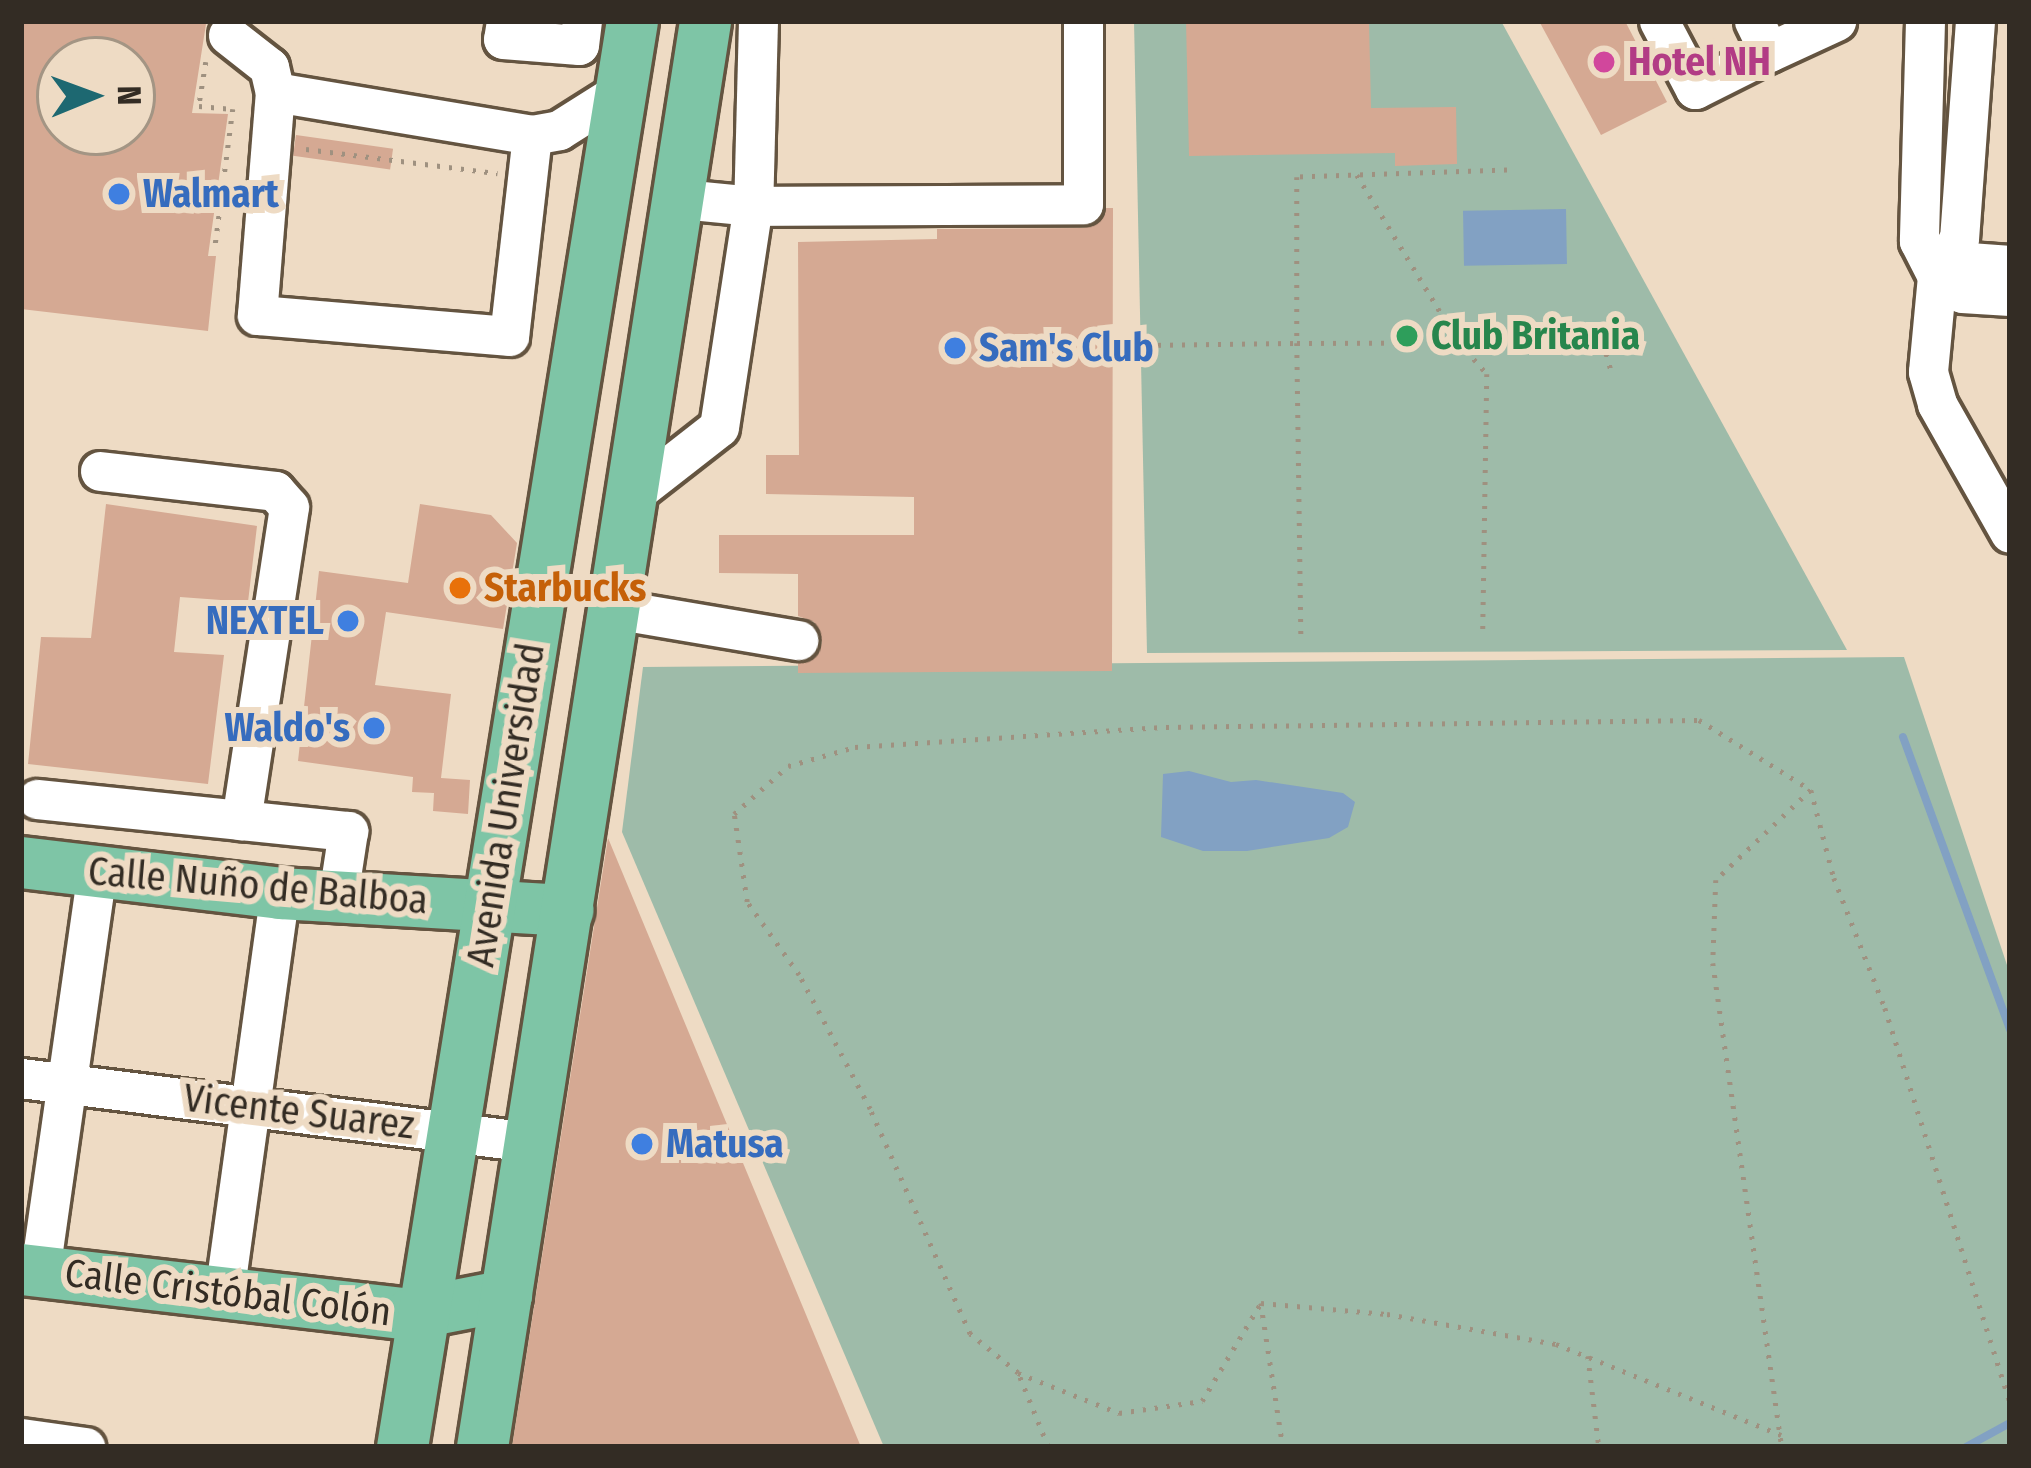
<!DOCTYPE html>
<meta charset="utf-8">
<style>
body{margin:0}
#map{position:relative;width:2031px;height:1468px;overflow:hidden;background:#eedbc4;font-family:"Fira Sans Condensed",sans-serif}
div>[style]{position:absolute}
.green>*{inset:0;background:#9ebba9}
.water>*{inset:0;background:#82a1c3;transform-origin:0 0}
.stream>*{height:8px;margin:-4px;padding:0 4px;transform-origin:4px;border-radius:4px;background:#82a1c3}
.building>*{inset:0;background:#d5a993;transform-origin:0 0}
.path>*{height:4.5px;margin-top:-2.25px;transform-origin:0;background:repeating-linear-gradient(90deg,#9f9180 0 3px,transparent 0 12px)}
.roads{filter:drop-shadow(3px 0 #645440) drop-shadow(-3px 0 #645440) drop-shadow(0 3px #645440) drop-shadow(0 -3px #645440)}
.minor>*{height:39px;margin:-19.5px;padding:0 19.5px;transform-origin:19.5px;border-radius:19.5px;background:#fff}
.major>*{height:51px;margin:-25.5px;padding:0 25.5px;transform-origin:25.5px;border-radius:25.5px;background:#7ec5a6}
.dots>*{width:33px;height:33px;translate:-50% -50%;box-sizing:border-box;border:6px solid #eedbc4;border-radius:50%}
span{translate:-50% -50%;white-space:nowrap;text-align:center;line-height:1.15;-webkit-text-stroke:12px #eedbc4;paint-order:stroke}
.hotel-label{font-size:39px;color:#b23c85;font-weight:700}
.left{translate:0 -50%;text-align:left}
.shop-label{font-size:39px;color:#366cbe;font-weight:700}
.right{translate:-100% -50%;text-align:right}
.leisure-label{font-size:39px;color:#27864d;font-weight:700}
.food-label{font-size:39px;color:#c56008;font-weight:700}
.street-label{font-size:39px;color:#332c24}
.frame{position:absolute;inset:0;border:24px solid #332c24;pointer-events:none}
.north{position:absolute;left:36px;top:36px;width:120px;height:120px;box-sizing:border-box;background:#eedbc4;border:3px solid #a39584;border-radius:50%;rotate:89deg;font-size:33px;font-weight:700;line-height:48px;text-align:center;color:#332c24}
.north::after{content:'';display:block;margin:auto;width:42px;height:54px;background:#1d6871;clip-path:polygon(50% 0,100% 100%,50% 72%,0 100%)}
</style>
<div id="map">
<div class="green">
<div style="clip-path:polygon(1134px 21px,1501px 21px,1847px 650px,1147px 653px)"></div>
<div style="clip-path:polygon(1904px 657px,2010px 974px,2010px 1447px,884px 1447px,622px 832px,643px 667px)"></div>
</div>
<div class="water">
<div style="left:1566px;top:209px;width:55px;height:103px;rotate:89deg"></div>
<div style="clip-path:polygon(1189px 771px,1231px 782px,1256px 780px,1343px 793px,1355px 802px,1348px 827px,1329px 838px,1247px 851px,1203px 851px,1161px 837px,1163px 774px)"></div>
</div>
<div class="stream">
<div style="left:1903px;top:737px;width:312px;rotate:69.9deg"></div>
<div style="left:1966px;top:1447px;width:50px;rotate:-28.6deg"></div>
</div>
<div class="building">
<div style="clip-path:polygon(evenodd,21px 21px,206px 24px,192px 113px,228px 114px,208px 256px,216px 256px,208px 331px,21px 309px,21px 21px,60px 60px,132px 60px,132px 132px,60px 132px,60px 60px)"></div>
<div style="clip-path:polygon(1186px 21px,1369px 21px,1371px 108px,1456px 107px,1457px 164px,1395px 166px,1395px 153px,1189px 156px)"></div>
<div style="clip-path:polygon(1539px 21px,1625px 21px,1667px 102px,1601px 135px)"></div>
<div style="left:296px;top:135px;width:98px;height:21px;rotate:8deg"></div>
<div style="clip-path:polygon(1106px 208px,1113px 208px,1112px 671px,798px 673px,798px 663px,816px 656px,822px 643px,814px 622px,798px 616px,798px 574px,719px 573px,719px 535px,914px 535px,914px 497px,766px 494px,766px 455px,799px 455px,798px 242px,937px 239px,937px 229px,1083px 228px,1096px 224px)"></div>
<div style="clip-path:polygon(106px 504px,257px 526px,248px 602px,180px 597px,174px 652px,224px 655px,208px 784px,28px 764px,41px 637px,91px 638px)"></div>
<div style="clip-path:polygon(420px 504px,491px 515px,517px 543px,503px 629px,386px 612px,375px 685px,451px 694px,441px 778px,470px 780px,468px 814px,433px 811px,434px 793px,412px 792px,413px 777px,298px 761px,319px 571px,408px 583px)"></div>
<div style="clip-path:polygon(608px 838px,861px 1447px,512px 1447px)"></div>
</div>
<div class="path">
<div style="left:206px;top:62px;width:45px;rotate:99deg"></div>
<div style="left:199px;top:106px;width:34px;rotate:5deg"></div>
<div style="left:233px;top:109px;width:139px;rotate:97.4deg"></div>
<div style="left:306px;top:149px;width:193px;rotate:7.2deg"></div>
<div style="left:1507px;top:170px;width:210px;rotate:178.1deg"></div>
<div style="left:1297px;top:177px;width:166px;rotate:90deg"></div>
<div style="left:1297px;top:343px;width:306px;rotate:-0.2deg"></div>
<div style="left:1603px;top:342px;width:29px;rotate:74deg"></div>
<div style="left:1357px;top:175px;width:194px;rotate:58.7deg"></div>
<div style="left:1458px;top:341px;width:44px;rotate:48.7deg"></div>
<div style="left:1487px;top:374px;width:260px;rotate:90.9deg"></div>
<div style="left:1146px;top:345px;width:151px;rotate:-0.8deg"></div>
<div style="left:1297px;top:343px;width:295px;rotate:89.2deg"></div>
<div style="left:1811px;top:790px;width:91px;rotate:75.4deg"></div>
<div style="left:1834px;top:878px;width:140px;rotate:68.6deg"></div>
<div style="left:1885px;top:1008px;width:414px;rotate:72.4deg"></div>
<div style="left:1261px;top:1303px;width:126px;rotate:5deg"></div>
<div style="left:1387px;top:1314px;width:172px;rotate:10.1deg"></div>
<div style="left:1556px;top:1344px;width:243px;rotate:22deg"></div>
<div style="left:1261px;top:1303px;width:146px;rotate:81.3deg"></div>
<div style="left:1588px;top:1356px;width:92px;rotate:83.1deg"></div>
<div style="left:1018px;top:1373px;width:109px;rotate:21.6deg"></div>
<div style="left:1119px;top:1413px;width:84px;rotate:-8.2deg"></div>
<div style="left:1202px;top:1401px;width:114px;rotate:-59deg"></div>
<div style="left:1048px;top:1447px;width:80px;rotate:-112.1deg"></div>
<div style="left:1018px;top:1373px;width:62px;rotate:-140.9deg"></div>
<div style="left:970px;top:1334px;width:246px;rotate:-114deg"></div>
<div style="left:870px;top:1109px;width:152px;rotate:-117.9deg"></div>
<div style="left:799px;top:975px;width:90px;rotate:-125.5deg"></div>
<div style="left:747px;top:902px;width:89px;rotate:-98.4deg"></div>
<div style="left:734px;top:814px;width:72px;rotate:-41.6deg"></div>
<div style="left:788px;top:766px;width:70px;rotate:-15.8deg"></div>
<div style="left:855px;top:747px;width:312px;rotate:-3.7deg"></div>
<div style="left:1166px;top:727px;width:533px;rotate:-0.75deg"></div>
<div style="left:1699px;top:720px;width:132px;rotate:32deg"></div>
<div style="left:1811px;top:790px;width:131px;rotate:136.5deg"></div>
<div style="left:1716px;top:880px;width:83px;rotate:92.1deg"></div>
<div style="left:1713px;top:963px;width:489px;rotate:81.9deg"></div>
</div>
<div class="roads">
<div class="minor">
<div style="left:506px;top:21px;width:18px;rotate:99deg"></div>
<div style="left:503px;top:39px;width:76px;rotate:4.5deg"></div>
<div style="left:579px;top:45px;width:24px;rotate:-83deg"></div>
<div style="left:758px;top:21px;width:185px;rotate:91.5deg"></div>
<div style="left:753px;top:206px;width:330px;rotate:-0.3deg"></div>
<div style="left:1083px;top:204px;width:183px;rotate:-90deg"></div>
<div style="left:1659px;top:21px;width:77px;rotate:62.1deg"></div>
<div style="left:1695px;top:89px;width:83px;rotate:-26.6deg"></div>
<div style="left:1754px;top:21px;width:34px;rotate:64deg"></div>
<div style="left:1769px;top:52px;width:74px;rotate:-24.8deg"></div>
<div style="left:1925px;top:21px;width:220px;rotate:91.6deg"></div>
<div style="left:1919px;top:241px;width:39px;rotate:63deg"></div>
<div style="left:1975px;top:21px;width:218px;rotate:94.2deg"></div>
<div style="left:1959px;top:238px;width:44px;rotate:120.1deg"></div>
<div style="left:1937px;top:276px;width:96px;rotate:95.4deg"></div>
<div style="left:1928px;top:372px;width:33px;rotate:74deg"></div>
<div style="left:1937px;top:404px;width:148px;rotate:60.5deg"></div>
<div style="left:228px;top:35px;width:52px;rotate:38deg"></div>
<div style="left:269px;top:67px;width:26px;rotate:77deg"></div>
<div style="left:532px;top:135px;width:202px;rotate:96.5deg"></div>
<div style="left:509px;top:336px;width:253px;rotate:-175.2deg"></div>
<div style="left:257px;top:315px;width:224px;rotate:-85.4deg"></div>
<div style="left:275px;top:92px;width:261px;rotate:9.5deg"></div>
<div style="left:532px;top:135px;width:27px;rotate:-10deg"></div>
<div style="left:559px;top:130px;width:73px;rotate:-32.2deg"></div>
<div style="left:1937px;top:276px;width:30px;rotate:34deg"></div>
<div style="left:1962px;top:293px;width:48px;rotate:3.6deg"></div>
<div style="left:1937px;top:276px;width:35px;rotate:-24deg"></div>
<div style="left:1969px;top:262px;width:41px;rotate:4.2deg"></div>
<div style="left:100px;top:471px;width:176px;rotate:6.5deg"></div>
<div style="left:275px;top:491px;width:21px;rotate:49deg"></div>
<div style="left:289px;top:507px;width:317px;rotate:98.7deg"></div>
<div style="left:632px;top:495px;width:110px;rotate:-38deg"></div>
<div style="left:719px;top:427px;width:224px;rotate:-81.3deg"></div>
<div style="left:753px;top:206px;width:72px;rotate:-174.4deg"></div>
<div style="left:614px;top:609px;width:187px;rotate:9.6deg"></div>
<div style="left:37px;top:799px;width:313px;rotate:5.9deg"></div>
<div style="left:348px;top:831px;width:66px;rotate:98.7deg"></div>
<div style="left:21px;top:1078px;width:513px;rotate:7.17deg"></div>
<div style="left:40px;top:1271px;width:404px;rotate:-81.9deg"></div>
<div style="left:224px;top:1294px;width:405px;rotate:-82.1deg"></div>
<div style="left:21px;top:1438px;width:65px;rotate:8deg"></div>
</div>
<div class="major">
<div style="left:21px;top:862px;width:261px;rotate:6.8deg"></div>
<div style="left:280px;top:893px;width:288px;rotate:3.4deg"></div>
<div style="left:21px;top:1269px;width:391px;rotate:6.6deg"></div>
<div style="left:409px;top:1314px;width:99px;rotate:-11.1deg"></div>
<div style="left:402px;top:1447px;width:1444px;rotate:-80.84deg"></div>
<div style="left:482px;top:1447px;width:1443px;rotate:-81.11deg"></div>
</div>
</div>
<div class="dots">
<div style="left:1604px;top:62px;background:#d1479c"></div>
<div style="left:119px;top:194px;background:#3f7fe0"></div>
<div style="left:1407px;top:336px;background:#2e9e5b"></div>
<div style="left:955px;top:348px;background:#3f7fe0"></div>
<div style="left:460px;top:588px;background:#e8710a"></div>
<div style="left:348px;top:621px;background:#3f7fe0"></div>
<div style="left:374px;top:728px;background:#3f7fe0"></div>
<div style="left:642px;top:1144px;background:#3f7fe0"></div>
</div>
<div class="hotel-label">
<span class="left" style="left:1628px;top:62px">Hotel NH</span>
</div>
<div class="shop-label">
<span class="left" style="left:143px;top:194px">Walmart</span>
<span class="left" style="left:979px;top:348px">Sam's Club</span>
<span class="right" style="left:324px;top:621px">NEXTEL</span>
<span class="right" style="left:350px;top:728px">Waldo's</span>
<span class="left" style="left:666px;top:1144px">Matusa</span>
</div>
<div class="leisure-label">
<span class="left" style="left:1431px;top:336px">Club Britania</span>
</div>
<div class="food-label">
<span class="left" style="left:484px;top:588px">Starbucks</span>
</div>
<div class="street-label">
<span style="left:506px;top:805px;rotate:-81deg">Avenida Universidad</span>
<span style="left:258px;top:886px;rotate:5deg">Calle Nuño de Balboa</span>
<span style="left:299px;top:1112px;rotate:7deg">Vicente Suarez</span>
<span style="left:228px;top:1293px;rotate:7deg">Calle Cristóbal Colón</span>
</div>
<div class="frame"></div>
<div class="north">N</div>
</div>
